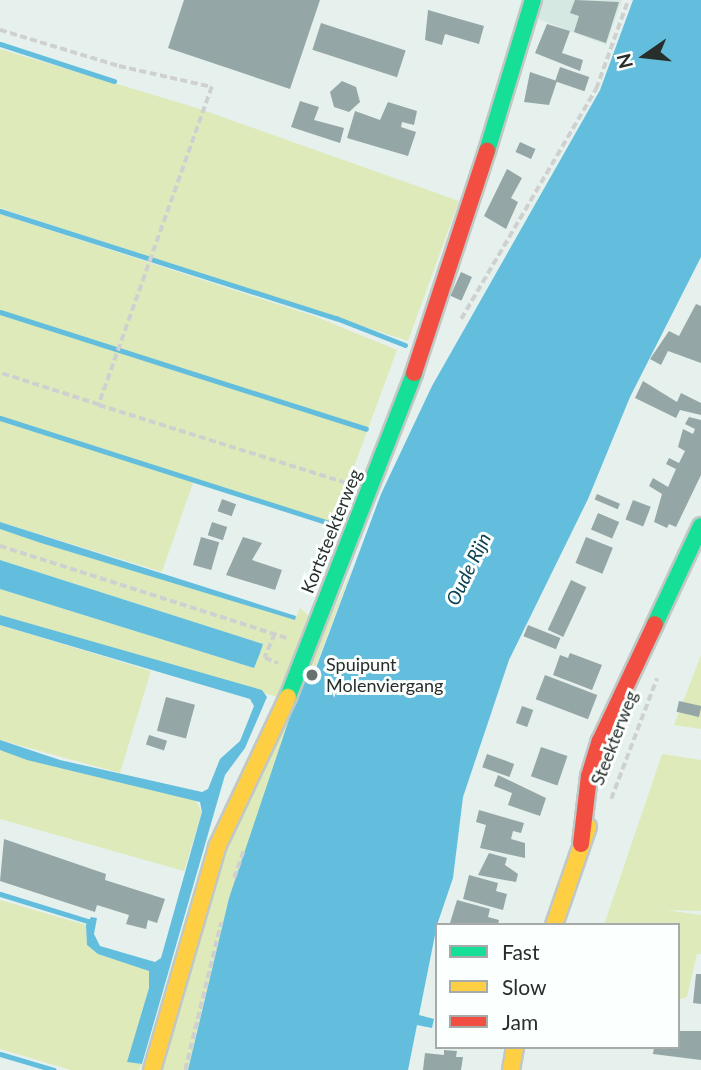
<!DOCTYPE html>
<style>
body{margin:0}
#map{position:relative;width:701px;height:1070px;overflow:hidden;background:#e6f1ee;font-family:Lato,sans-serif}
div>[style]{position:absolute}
.built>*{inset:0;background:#d5e8e2}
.green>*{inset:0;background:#deeaba}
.water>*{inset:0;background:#63bedd}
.stream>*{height:5px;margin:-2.5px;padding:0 2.5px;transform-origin:2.5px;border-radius:2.5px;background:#63bedd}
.building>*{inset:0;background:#94a7a6;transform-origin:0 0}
.path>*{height:3.5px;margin-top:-1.75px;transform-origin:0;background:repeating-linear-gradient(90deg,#ced1d0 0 7px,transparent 0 10.5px)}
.roads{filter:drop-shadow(2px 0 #c0c8c6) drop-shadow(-2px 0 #c0c8c6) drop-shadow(0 2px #c0c8c6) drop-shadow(0 -2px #c0c8c6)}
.fast>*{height:16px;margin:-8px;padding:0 8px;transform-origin:8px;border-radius:8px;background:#16e098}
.slow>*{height:16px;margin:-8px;padding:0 8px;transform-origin:8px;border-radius:8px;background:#ffcf43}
.jam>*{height:16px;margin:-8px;padding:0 8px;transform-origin:8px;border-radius:8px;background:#f24e42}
.dots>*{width:19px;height:19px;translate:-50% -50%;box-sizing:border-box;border:4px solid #fbfffd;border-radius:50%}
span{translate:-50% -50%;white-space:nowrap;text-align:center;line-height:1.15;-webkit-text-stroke:6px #fbfffd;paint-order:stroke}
.street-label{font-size:18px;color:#272e2b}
.poi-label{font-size:18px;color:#272e2b}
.left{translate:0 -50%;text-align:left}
.water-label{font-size:19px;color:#0e4154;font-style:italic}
.legend{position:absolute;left:435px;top:923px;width:245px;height:126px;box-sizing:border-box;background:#fbfffd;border:2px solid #a6aba9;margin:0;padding:9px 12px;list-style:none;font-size:21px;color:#272e2b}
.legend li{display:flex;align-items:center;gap:14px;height:35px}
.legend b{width:35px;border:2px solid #a6aba9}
.north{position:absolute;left:610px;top:21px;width:70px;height:70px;-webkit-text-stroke:5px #fbfffd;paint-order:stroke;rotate:256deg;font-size:19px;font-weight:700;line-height:28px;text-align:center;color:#272e2b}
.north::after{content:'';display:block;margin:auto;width:24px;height:32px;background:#272e2b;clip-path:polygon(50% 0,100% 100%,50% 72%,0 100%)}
</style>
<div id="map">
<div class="built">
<div style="clip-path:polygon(533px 0,622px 0,606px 45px,528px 15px)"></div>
</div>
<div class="green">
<div style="clip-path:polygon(0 49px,197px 108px,459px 201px,408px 341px,0 208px)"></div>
<div style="clip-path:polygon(0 214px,314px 316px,397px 350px,333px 524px,194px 480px,162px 572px,0 522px)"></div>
<div style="clip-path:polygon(0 529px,295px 619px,300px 608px,308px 615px,281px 698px,0 615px,0 589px,254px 668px,263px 644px,0 560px)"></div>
<div style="clip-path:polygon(353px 567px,229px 898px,188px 1070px,161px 1070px,218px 868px)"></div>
<div style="clip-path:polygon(0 625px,151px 671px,120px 773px,0 740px)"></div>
<div style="clip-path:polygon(701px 655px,701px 729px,674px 725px)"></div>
<div style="clip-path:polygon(0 750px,195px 799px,202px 812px,184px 871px,0 819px)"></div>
<div style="clip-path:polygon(662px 754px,701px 760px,701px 911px,666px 910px,701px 915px,701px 954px,697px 954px,687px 997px,678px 1000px,678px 925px,604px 925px)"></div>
<div style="clip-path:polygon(0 900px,86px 925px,87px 945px,98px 954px,149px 970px,149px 988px,128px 1062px,142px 1064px,139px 1070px,71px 1070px,0 1049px)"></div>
</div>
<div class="water">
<div style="clip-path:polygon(633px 0,701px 0,701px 257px,630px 397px,588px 499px,509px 660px,463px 797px,453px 878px,437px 925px,419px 1015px,434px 1019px,432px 1028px,417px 1025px,408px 1070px,188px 1070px,229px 898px,306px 669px,316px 668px,381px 494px,432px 386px,600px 90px)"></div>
<div style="clip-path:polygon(0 522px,296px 616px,295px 620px,41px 543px,0 529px)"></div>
<div style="clip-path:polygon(0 560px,263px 644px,260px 653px,254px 668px,0 589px)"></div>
<div style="clip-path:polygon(0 615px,262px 690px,267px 697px,245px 748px,225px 775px,142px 1064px,127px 1062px,149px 988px,149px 971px,98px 954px,87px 945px,86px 925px,91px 917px,97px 918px,94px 934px,100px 946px,155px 962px,161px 958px,202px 812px,200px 802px,27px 760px,0 750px,0 740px,60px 760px,202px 792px,208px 789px,220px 759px,240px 741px,254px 706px,250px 699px,0 625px)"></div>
</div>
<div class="stream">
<div style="left:0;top:44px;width:120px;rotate:18deg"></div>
<div style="left:0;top:211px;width:353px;rotate:17.7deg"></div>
<div style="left:336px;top:318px;width:74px;rotate:21.4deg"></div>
<div style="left:0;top:312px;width:384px;rotate:17.7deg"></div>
<div style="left:0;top:418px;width:349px;rotate:17.7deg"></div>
<div style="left:306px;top:589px;width:110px;rotate:-68.1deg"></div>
<div style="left:0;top:894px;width:92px;rotate:17.1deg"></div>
<div style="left:0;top:1054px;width:56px;rotate:16.5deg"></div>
</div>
<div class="building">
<div style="clip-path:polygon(184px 0,320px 0,290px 89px,168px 48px)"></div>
<div style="clip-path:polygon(575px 0,619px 2px,606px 43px,574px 32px,579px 16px,570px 13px)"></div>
<div style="clip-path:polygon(428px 10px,484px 26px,479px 44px,445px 34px,442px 45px,425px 40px)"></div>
<div style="left:321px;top:23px;width:89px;height:28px;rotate:18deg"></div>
<div style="clip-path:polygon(547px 24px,570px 31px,562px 53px,583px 60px,580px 71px,535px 53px)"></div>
<div style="left:560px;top:67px;width:31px;height:15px;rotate:19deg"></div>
<div style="clip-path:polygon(530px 72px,557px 81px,549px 105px,524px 102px)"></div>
<div style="clip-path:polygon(342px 81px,356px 87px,360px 102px,349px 112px,334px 107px,330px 92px)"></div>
<div style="clip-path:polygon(300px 101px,319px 107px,314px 120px,344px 128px,340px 143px,291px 127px)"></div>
<div style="clip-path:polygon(388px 102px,417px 111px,414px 125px,402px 122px,401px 127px,416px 132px,408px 156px,347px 138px,355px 111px,380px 120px)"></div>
<div style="left:520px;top:142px;width:17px;height:11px;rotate:24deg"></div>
<div style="clip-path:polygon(507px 169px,522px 178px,511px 198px,518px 202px,506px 229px,484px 216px)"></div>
<div style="left:461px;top:272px;width:12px;height:26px;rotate:24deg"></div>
<div style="clip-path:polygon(696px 304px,701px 306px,701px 363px,668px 351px,661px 365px,650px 359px,669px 331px,679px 336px)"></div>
<div style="clip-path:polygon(643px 381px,677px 402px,681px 393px,701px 403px,701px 415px,680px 410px,676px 418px,635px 398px)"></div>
<div style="clip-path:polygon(689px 417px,701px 420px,701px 475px,676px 527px,669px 524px,667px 528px,654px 522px,662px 494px,649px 486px,653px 478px,668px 487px,676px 469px,666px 464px,669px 458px,679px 463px,685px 451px,678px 447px,683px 429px,693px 434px,695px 429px,685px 424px)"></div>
<div style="left:597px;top:494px;width:25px;height:6px;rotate:23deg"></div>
<div style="left:222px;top:499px;width:15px;height:13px;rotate:20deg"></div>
<div style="left:633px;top:500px;width:19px;height:21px;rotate:21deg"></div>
<div style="left:598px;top:513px;width:23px;height:18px;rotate:23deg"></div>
<div style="left:212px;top:522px;width:16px;height:14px;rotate:18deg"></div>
<div style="left:201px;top:537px;width:19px;height:29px;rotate:16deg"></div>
<div style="clip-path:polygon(243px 537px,262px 543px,252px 560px,282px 570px,275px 590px,226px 575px)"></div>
<div style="left:586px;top:537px;width:29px;height:28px;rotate:22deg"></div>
<div style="left:571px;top:580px;width:17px;height:55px;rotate:25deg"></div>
<div style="left:528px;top:625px;width:35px;height:12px;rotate:22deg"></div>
<div style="clip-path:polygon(570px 653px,602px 665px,592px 690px,553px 675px,560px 655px,568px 658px)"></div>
<div style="left:545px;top:675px;width:56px;height:26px;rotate:21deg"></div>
<div style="left:166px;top:697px;width:30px;height:35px;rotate:15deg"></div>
<div style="left:679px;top:701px;width:23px;height:11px;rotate:13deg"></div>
<div style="left:522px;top:706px;width:12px;height:18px;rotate:20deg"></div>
<div style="left:149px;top:735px;width:19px;height:10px;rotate:18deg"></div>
<div style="left:541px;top:747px;width:28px;height:31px;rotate:19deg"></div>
<div style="left:487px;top:754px;width:29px;height:14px;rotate:20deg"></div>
<div style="clip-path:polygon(498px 775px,546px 798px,540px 816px,508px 805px,512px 793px,494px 786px)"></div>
<div style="clip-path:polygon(479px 810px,524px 823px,521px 833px,513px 831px,511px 839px,525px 843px,525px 858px,480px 848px,486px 825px,476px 822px)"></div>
<div style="clip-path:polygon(4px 839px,106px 874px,105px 880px,165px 899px,157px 923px,148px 920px,146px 929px,126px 924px,129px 915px,97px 905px,95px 912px,0 881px)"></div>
<div style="clip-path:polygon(489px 853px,507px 858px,505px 865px,518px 874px,516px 882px,478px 875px)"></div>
<div style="clip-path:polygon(469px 875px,498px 883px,496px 891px,507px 894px,503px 910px,463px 899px)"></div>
<div style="clip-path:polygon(457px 900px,490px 909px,488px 917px,499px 920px,498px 925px,450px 923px)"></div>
<div style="clip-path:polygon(696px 974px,701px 974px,701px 1004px,693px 1003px)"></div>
<div style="clip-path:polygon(678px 1031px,701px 1031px,701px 1060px,653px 1054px,654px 1047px,678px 1047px)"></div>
<div style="clip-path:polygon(444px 1050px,457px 1051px,456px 1057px,463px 1057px,461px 1070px,423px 1070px,425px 1053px,444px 1055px)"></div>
</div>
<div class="path">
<div style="left:0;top:30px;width:124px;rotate:16.8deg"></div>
<div style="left:119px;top:66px;width:95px;rotate:12.7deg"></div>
<div style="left:212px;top:87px;width:337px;rotate:109.6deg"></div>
<div style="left:99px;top:405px;width:104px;rotate:-162.1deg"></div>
<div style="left:461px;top:319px;width:267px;rotate:-59.6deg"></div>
<div style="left:596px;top:89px;width:95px;rotate:-70.2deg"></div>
<div style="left:99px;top:405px;width:260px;rotate:17.5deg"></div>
<div style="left:0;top:546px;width:301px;rotate:17.8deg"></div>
<div style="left:275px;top:634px;width:26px;rotate:113deg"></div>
<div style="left:265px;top:658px;width:14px;rotate:21deg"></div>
<div style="left:611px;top:799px;width:129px;rotate:-69.2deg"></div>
<div style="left:234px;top:878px;width:31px;rotate:-71deg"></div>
<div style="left:185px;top:1070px;width:152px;rotate:-76.3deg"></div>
</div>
<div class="roads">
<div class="fast">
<div style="left:487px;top:151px;width:158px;rotate:-73.1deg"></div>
<div style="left:655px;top:624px;width:108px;rotate:-64.9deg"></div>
<div style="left:288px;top:697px;width:348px;rotate:-68.7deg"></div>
</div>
<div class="slow">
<div style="left:554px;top:925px;width:104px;rotate:-70.9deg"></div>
<div style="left:152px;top:1070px;width:232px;rotate:-73.7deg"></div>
<div style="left:217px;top:847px;width:166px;rotate:-64.7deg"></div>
<div style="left:511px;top:1070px;width:23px;rotate:-80deg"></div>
</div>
<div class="jam">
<div style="left:414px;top:373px;width:234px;rotate:-71.8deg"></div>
<div style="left:581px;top:844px;width:68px;rotate:-83.3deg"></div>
<div style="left:589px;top:776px;width:37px;rotate:-73deg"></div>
<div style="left:600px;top:741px;width:129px;rotate:-64.8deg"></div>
</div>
</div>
<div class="dots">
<div style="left:312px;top:675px;background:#6a726f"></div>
</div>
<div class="street-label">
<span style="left:331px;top:531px;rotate:-68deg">Kortsteekterweg</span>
<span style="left:614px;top:738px;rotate:-69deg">Steekterweg</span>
</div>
<div class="poi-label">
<span class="left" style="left:326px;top:675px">Spuipunt<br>Molenviergang</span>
</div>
<div class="water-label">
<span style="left:468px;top:569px;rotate:-64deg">Oude Rijn</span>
</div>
<ul class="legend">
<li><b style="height:9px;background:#16e098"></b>Fast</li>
<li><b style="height:9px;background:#ffcf43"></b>Slow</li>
<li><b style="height:9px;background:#f24e42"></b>Jam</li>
</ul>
<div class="north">N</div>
</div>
